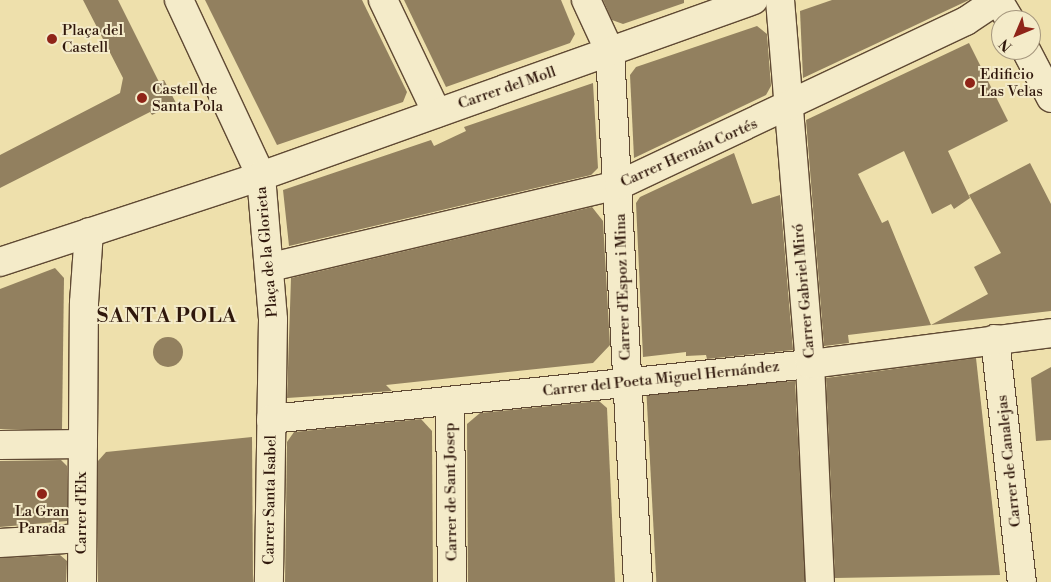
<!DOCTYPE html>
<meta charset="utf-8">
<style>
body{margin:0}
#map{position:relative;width:1051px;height:582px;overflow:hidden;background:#eee0ac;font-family:"Libre Bodoni",serif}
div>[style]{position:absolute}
.building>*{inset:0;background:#92805f;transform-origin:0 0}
.round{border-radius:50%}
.roads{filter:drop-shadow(1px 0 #5f4933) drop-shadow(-1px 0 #5f4933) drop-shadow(0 1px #5f4933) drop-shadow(0 -1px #5f4933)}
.minor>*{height:28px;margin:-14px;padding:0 14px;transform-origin:14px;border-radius:14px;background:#f4ebc9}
.dots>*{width:14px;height:14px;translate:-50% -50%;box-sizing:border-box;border:2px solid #f4ebc9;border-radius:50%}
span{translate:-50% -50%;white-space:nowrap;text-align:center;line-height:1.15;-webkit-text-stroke:4px #f4ebc9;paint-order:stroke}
.poi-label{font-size:15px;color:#2f170b}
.left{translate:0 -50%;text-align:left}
.street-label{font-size:15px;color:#2f170b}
.district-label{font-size:20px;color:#2f170b;font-weight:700;letter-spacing:1px}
.north{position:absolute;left:991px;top:10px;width:50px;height:50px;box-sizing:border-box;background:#f4ebc9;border:1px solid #a5967d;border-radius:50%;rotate:225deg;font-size:14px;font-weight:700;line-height:20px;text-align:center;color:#2f170b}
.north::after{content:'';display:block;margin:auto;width:18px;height:22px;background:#8f2418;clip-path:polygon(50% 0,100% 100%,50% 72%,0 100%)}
</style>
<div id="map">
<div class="building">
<div style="clip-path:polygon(83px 0,118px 0,159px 82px,164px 80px,176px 103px,152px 115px,150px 112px,0 188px,0 155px,120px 93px,123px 78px)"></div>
<div style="clip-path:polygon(205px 0,362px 0,407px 92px,403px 102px,277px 145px)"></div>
<div style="clip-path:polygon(404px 0,561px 0,575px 34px,570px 43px,446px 87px)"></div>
<div style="clip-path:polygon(603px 0,684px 0,684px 3px,623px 24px,612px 20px)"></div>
<div style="clip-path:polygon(832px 0,969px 0,803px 78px,800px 11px)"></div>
<div style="clip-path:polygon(757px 26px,767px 34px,771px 86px,766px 95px,634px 158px,630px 75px,636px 67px)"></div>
<div style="clip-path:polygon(969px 43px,1008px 121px,948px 151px,970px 198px,954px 209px,951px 204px,932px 214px,904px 151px,858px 174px,882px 223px,888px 220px,931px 325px,848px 335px,849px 343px,824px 346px,806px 120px)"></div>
<div style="clip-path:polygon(593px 83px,598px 168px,591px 175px,289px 246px,283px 190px,431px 140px,434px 146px,466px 131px,464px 127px)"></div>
<div style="clip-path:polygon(734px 153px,752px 204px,780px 195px,793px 350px,707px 359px,706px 355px,686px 356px,686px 352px,643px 357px,636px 203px,640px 197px)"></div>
<div style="clip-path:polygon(1030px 163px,1051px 204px,1051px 311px,931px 325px,988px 294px,974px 267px,1001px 253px,969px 195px)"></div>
<div style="clip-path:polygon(592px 207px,603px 221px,610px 345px,593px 363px,386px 385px,392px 391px,287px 398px,291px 278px)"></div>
<div style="clip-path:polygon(55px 268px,64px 278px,62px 429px,0 429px,0 289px)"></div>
<div class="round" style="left:153px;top:337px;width:30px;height:30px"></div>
<div style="clip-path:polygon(976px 358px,1000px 575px,835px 578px,826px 378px)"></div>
<div style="clip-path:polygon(1051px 367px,1051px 440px,1036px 441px,1031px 378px)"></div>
<div style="left:795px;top:381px;width:201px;height:149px;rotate:87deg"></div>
<div style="clip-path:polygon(599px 401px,607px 408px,615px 582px,468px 582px,467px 424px,480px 413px)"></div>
<div style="clip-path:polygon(421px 419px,432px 431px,433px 582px,285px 582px,287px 442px,294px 432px)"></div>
<div style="clip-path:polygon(252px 437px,253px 582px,98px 582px,98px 461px,106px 452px)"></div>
<div style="clip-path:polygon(61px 460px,67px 466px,67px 521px,0 527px,0 461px)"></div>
<div style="clip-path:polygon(60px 555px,67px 561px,66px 582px,0 582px,0 558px)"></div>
</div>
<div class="roads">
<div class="minor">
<div style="left:179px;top:0;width:194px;rotate:65deg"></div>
<div style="left:261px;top:176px;width:144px;rotate:85.2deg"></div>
<div style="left:273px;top:320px;width:262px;rotate:90.9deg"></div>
<div style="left:383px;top:0;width:125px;rotate:64.5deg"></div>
<div style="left:586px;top:0;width:57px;rotate:65.2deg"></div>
<div style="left:610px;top:52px;width:531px;rotate:86.98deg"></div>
<div style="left:780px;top:0;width:365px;rotate:85.3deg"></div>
<div style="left:810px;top:364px;width:218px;rotate:87.4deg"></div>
<div style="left:998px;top:0;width:23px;rotate:59deg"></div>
<div style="left:1026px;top:50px;width:54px;rotate:62.5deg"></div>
<div style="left:0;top:262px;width:275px;rotate:-18.2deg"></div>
<div style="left:261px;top:176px;width:523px;rotate:-19.65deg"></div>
<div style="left:271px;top:267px;width:358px;rotate:-13.3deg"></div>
<div style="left:619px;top:185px;width:384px;rotate:-25.3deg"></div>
<div style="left:966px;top:21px;width:37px;rotate:-34deg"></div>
<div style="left:995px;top:339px;width:244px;rotate:83.7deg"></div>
<div style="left:450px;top:402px;width:180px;rotate:89.4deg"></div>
<div style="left:271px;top:419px;width:542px;rotate:-5.83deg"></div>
<div style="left:810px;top:364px;width:243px;rotate:-7.3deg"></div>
<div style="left:0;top:445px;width:83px;rotate:-0.7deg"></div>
<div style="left:0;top:543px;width:82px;rotate:-3.5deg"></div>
<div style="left:82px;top:582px;width:279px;rotate:-89.6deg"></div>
<div style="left:84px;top:303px;width:71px;rotate:-86deg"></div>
</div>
</div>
<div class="dots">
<div style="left:52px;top:39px;background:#8f2418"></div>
<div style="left:970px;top:83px;background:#8f2418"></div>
<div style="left:142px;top:98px;background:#8f2418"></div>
<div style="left:42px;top:494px;background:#8f2418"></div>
</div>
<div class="poi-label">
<span class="left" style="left:62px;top:39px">Plaça del<br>Castell</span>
<span class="left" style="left:980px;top:83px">Edificio<br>Las Velas</span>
<span class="left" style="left:152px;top:98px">Castell de<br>Santa Pola</span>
<span style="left:42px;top:520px">La Gran<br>Parada</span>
</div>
<div class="street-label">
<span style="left:507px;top:88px;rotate:-19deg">Carrer del Moll</span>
<span style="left:689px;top:153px;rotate:-24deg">Carrer Hernán Cortés</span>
<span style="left:267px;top:252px;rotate:-95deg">Plaça de la Glorieta</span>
<span style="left:623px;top:287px;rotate:-92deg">Carrer d'Espoz i Mina</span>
<span style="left:804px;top:291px;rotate:-95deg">Carrer Gabriel Miró</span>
<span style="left:661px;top:379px;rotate:-6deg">Carrer del Poeta Miguel Hernández</span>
<span style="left:1009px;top:461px;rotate:-96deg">Carrer de Canalejas</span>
<span style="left:451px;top:492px;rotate:-91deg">Carrer de Sant Josep</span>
<span style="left:270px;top:500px;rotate:-89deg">Carrer Santa Isabel</span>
<span style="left:82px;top:513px;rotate:-90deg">Carrer d'Elx</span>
</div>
<div class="district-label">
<span style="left:167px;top:316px">SANTA POLA</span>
</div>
<div class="north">N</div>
</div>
